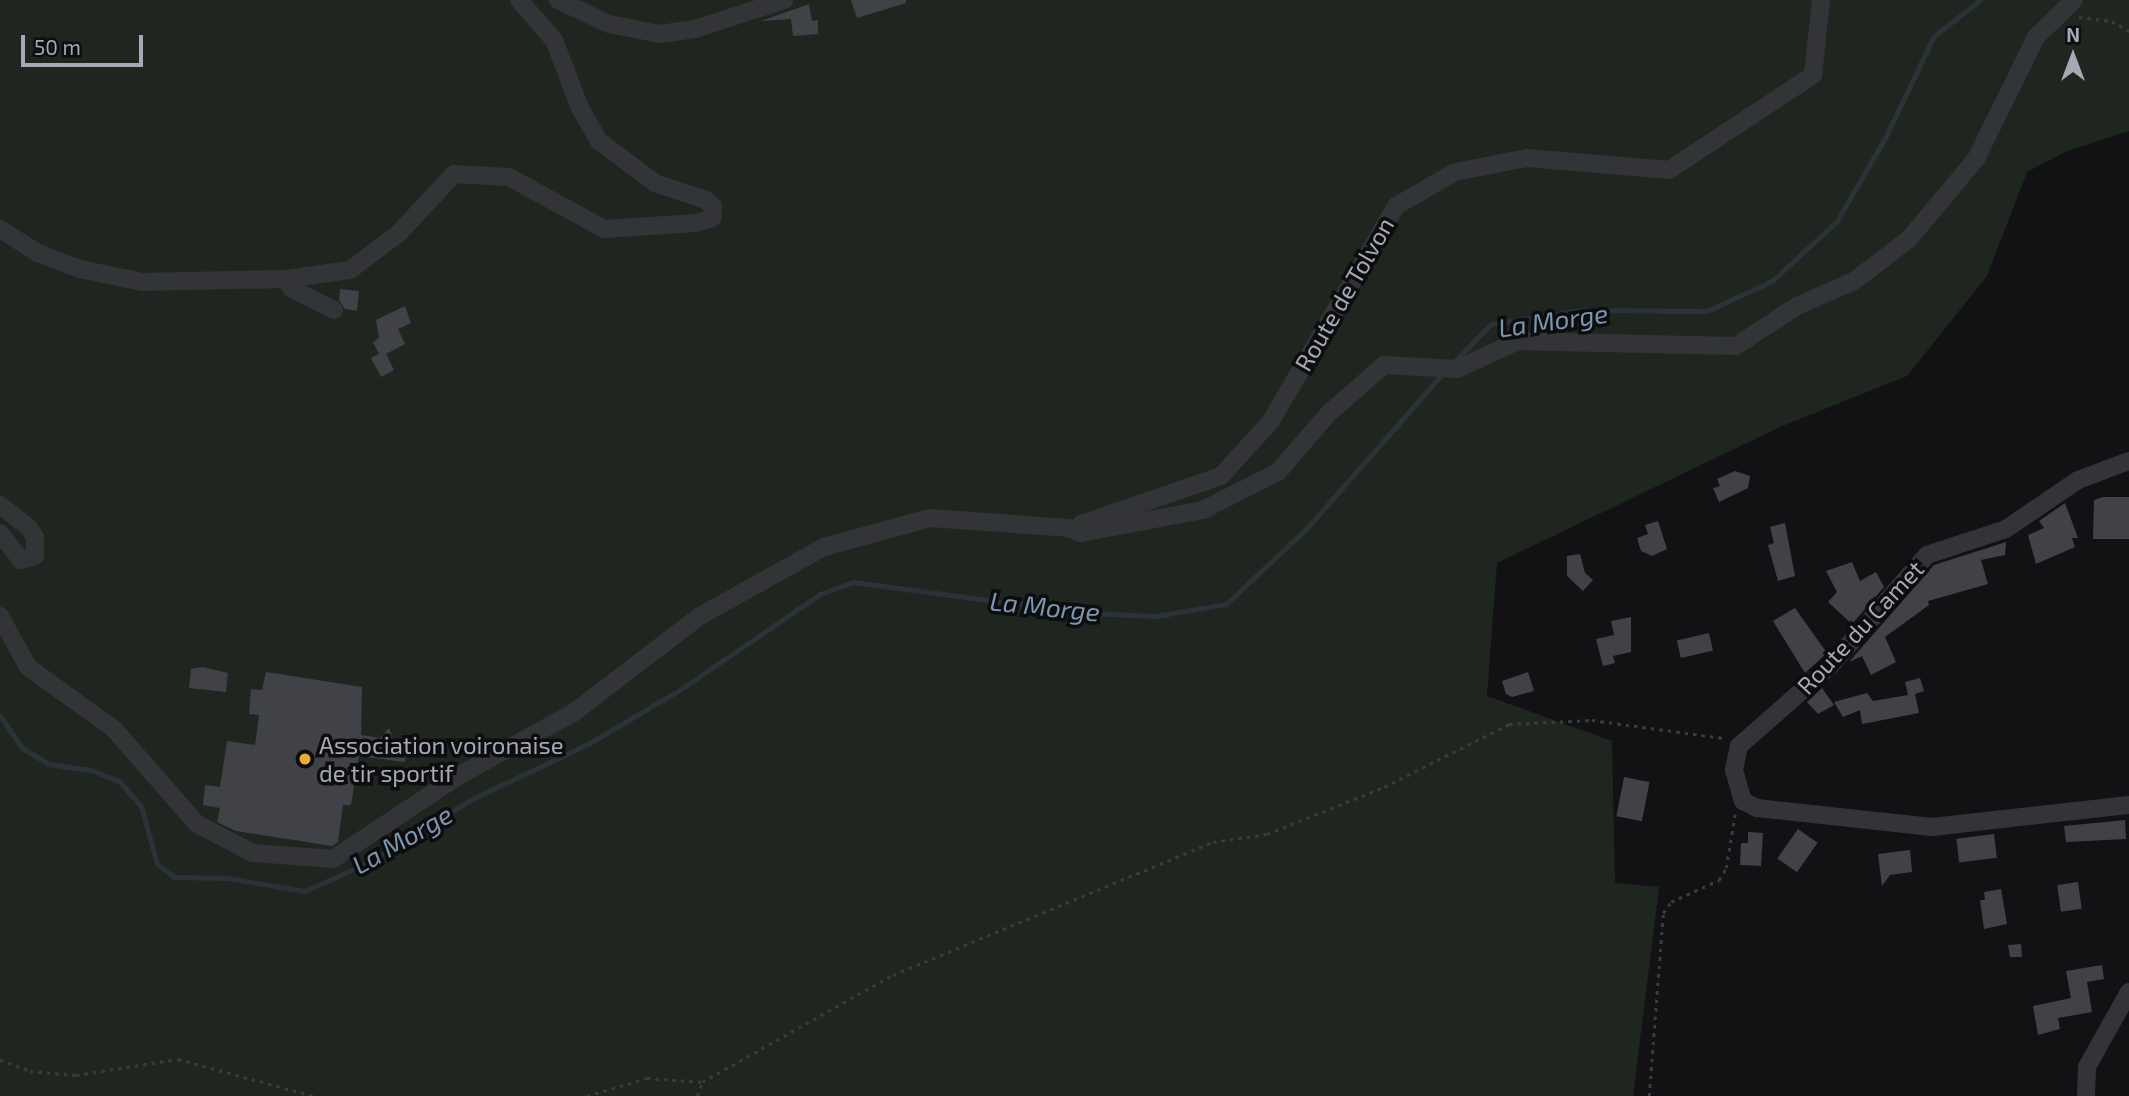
<!DOCTYPE html>
<style>
body{margin:0}
#map{position:relative;width:2129px;height:1096px;overflow:hidden;background:#121214;font-family:"Exo 2",sans-serif}
div>[style]{position:absolute}
.green>*{inset:0;background:#1f261f}
.stream>*{height:5px;margin:-2.5px;padding:0 2.5px;transform-origin:2.5px;border-radius:2.5px;background:#2b3339}
.building>*{inset:0;background:#414247;transform-origin:0 0}
.path>*{height:2.5px;margin-top:-1.25px;transform-origin:0;background:repeating-linear-gradient(90deg,#393b3f 0 3.5px,transparent 0 8.5px)}
.minor>*{height:18px;margin:-9px;padding:0 9px;transform-origin:9px;border-radius:9px;background:#333438}
.dots>*{width:19px;height:19px;translate:-50% -50%;box-sizing:border-box;border:4px solid #0d0d0f;border-radius:50%}
span{translate:-50% -50%;white-space:nowrap;text-align:center;line-height:1.15;-webkit-text-stroke:7px #0d0d0f;paint-order:stroke}
.street-label{font-size:24px;color:#a4a9b4}
.poi-label{font-size:24px;color:#a4a9b4}
.left{translate:0 -50%;text-align:left}
.water-label{font-size:26px;color:#7c96ae;font-style:italic}
.north{position:absolute;left:2038px;top:21px;width:70px;height:70px;-webkit-text-stroke:5px #0d0d0f;paint-order:stroke;rotate:0deg;font-size:19px;font-weight:700;line-height:28px;text-align:center;color:#a4a9b4}
.north::after{content:'';display:block;margin:auto;width:24px;height:32px;background:#a4a9b4;clip-path:polygon(50% 0,100% 100%,50% 72%,0 100%)}
.scale{position:absolute;left:21px;top:35px;width:122px;height:32px;box-sizing:border-box;border:4px solid #a4a9b4;border-top:0;padding-left:9px;font-size:21px;line-height:24px;white-space:nowrap;color:#a4a9b4;-webkit-text-stroke:5px #0d0d0f;paint-order:stroke}
</style>
<div id="map">
<div class="green">
<div style="clip-path:polygon(0 0,2129px 0,2129px 131px,2067px 151px,2027px 172px,1987px 276px,1907px 376px,1780px 427px,1497px 563px,1487px 696px,1612px 741px,1615px 883px,1659px 887px,1633px 1096px,0 1096px)"></div>
</div>
<div class="stream">
<div style="left:1452px;top:364px;width:56px;rotate:-45.7deg"></div>
<div style="left:1491px;top:324px;width:92px;rotate:-8.7deg"></div>
<div style="left:1582px;top:310px;width:125px;rotate:0.5deg"></div>
<div style="left:1707px;top:311px;width:72px;rotate:-24.8deg"></div>
<div style="left:1772px;top:281px;width:88px;rotate:-42.7deg"></div>
<div style="left:1837px;top:221px;width:98px;rotate:-60deg"></div>
<div style="left:1886px;top:136px;width:111px;rotate:-64.4deg"></div>
<div style="left:1934px;top:36px;width:58px;rotate:-38deg"></div>
<div style="left:0;top:716px;width:39px;rotate:55deg"></div>
<div style="left:22px;top:748px;width:31px;rotate:31deg"></div>
<div style="left:49px;top:764px;width:42px;rotate:8.1deg"></div>
<div style="left:91px;top:770px;width:31px;rotate:22deg"></div>
<div style="left:120px;top:782px;width:32px;rotate:49deg"></div>
<div style="left:141px;top:806px;width:60px;rotate:74.6deg"></div>
<div style="left:157px;top:864px;width:21px;rotate:37deg"></div>
<div style="left:174px;top:877px;width:53px;rotate:1.1deg"></div>
<div style="left:227px;top:878px;width:79px;rotate:9.5deg"></div>
<div style="left:305px;top:891px;width:70px;rotate:-24.4deg"></div>
<div style="left:369px;top:862px;width:121px;rotate:-31.5deg"></div>
<div style="left:472px;top:799px;width:128px;rotate:-25.4deg"></div>
<div style="left:588px;top:744px;width:104px;rotate:-30.5deg"></div>
<div style="left:678px;top:691px;width:172px;rotate:-34.3deg"></div>
<div style="left:820px;top:594px;width:35px;rotate:-20deg"></div>
<div style="left:853px;top:582px;width:234px;rotate:7.6deg"></div>
<div style="left:1085px;top:613px;width:71px;rotate:2.4deg"></div>
<div style="left:1156px;top:616px;width:71px;rotate:-9.7deg"></div>
<div style="left:1226px;top:604px;width:110px;rotate:-43.2deg"></div>
<div style="left:1306px;top:529px;width:208px;rotate:-48.7deg"></div>
</div>
<div class="building">
<div style="clip-path:polygon(851px 0,906px 0,906px 3px,857px 18px)"></div>
<div style="clip-path:polygon(809px 4px,812px 21px,818px 20px,818px 34px,793px 36px,791px 19px,761px 21px)"></div>
<div style="clip-path:polygon(340px 289px,359px 291px,357px 311px,345px 309px,339px 300px)"></div>
<div style="clip-path:polygon(405px 306px,411px 323px,398px 329px,405px 344px,386px 354px,394px 370px,381px 377px,371px 358px,379px 354px,373px 342px,379px 338px,376px 320px)"></div>
<div style="clip-path:polygon(1735px 471px,1750px 476px,1748px 488px,1719px 502px,1713px 488px,1720px 486px,1717px 479px)"></div>
<div style="clip-path:polygon(2103px 497px,2129px 497px,2129px 539px,2093px 539px,2094px 500px)"></div>
<div style="clip-path:polygon(2065px 503px,2078px 538px,2072px 538px,2075px 547px,2036px 564px,2028px 535px,2044px 528px,2039px 521px)"></div>
<div style="clip-path:polygon(1658px 521px,1667px 549px,1652px 556px,1641px 551px,1637px 538px,1648px 534px,1645px 525px)"></div>
<div style="clip-path:polygon(1785px 523px,1795px 576px,1778px 581px,1768px 545px,1774px 543px,1770px 527px)"></div>
<div style="clip-path:polygon(2006px 542px,2005px 555px,1981px 560px,1988px 584px,1928px 601px,1929px 605px,1885px 637px,1896px 662px,1871px 675px,1862px 656px,1849px 662px,1934px 565px)"></div>
<div style="clip-path:polygon(1580px 554px,1585px 573px,1593px 580px,1583px 591px,1567px 576px,1567px 556px)"></div>
<div style="clip-path:polygon(1852px 562px,1860px 581px,1876px 572px,1884px 587px,1852px 624px,1828px 602px,1837px 592px,1826px 571px)"></div>
<div style="clip-path:polygon(1795px 608px,1827px 653px,1805px 673px,1773px 621px)"></div>
<div style="clip-path:polygon(1631px 617px,1631px 652px,1613px 656px,1615px 663px,1603px 666px,1596px 639px,1614px 635px,1611px 621px)"></div>
<div style="left:1709px;top:633px;width:18px;height:33px;rotate:77deg"></div>
<div style="clip-path:polygon(203px 667px,228px 673px,226px 692px,189px 688px,191px 669px)"></div>
<div style="clip-path:polygon(266px 672px,362px 687px,361px 735px,380px 738px,389px 728px,393px 740px,407px 742px,405px 762px,359px 756px,351px 805px,343px 805px,338px 842px,332px 846px,236px 831px,217px 822px,220px 808px,203px 805px,205px 785px,220px 787px,227px 741px,255px 745px,259px 715px,249px 714px,251px 689px,262px 690px)"></div>
<div style="clip-path:polygon(1528px 672px,1534px 691px,1512px 697px,1506px 694px,1502px 681px)"></div>
<div style="clip-path:polygon(1920px 678px,1924px 691px,1915px 694px,1919px 713px,1862px 724px,1860px 710px,1843px 717px,1834px 702px,1867px 693px,1873px 701px,1908px 695px,1905px 682px)"></div>
<div style="clip-path:polygon(1822px 688px,1834px 705px,1818px 714px,1807px 702px)"></div>
<div style="left:1624px;top:777px;width:26px;height:40px;rotate:11deg"></div>
<div style="clip-path:polygon(2125px 820px,2126px 839px,2066px 842px,2064px 826px)"></div>
<div style="left:1798px;top:829px;width:24px;height:36px;rotate:35deg"></div>
<div style="clip-path:polygon(1748px 832px,1763px 833px,1761px 866px,1740px 865px,1741px 843px,1748px 843px)"></div>
<div style="left:1994px;top:834px;width:24px;height:38px;rotate:83deg"></div>
<div style="clip-path:polygon(1910px 850px,1912px 872px,1890px 875px,1882px 886px,1878px 854px)"></div>
<div style="left:2078px;top:882px;width:27px;height:21px;rotate:82deg"></div>
<div style="clip-path:polygon(2001px 889px,2007px 924px,1984px 929px,1980px 900px,1985px 900px,1984px 892px)"></div>
<div style="clip-path:polygon(2021px 944px,2022px 957px,2010px 957px,2008px 945px)"></div>
<div style="clip-path:polygon(2102px 965px,2104px 979px,2087px 982px,2092px 1012px,2058px 1018px,2060px 1029px,2038px 1035px,2033px 1006px,2071px 998px,2066px 971px)"></div>
</div>
<div class="path">
<div style="left:2079px;top:17px;width:33px;rotate:7deg"></div>
<div style="left:2112px;top:21px;width:20px;rotate:30deg"></div>
<div style="left:0;top:1060px;width:32px;rotate:20deg"></div>
<div style="left:30px;top:1071px;width:46px;rotate:5deg"></div>
<div style="left:76px;top:1075px;width:103px;rotate:-8.9deg"></div>
<div style="left:178px;top:1059px;width:140px;rotate:15.3deg"></div>
<div style="left:587px;top:1096px;width:63px;rotate:-16.7deg"></div>
<div style="left:647px;top:1078px;width:55px;rotate:4.2deg"></div>
<div style="left:697px;top:1096px;width:15px;rotate:-70deg"></div>
<div style="left:702px;top:1082px;width:219px;rotate:-29.3deg"></div>
<div style="left:893px;top:975px;width:347px;rotate:-22.6deg"></div>
<div style="left:1213px;top:842px;width:55px;rotate:-8.4deg"></div>
<div style="left:1267px;top:834px;width:126px;rotate:-21.9deg"></div>
<div style="left:1384px;top:787px;width:140px;rotate:-26.7deg"></div>
<div style="left:1509px;top:724px;width:83px;rotate:-2.8deg"></div>
<div style="left:1592px;top:720px;width:132px;rotate:7.8deg"></div>
<div style="left:1649px;top:1096px;width:184px;rotate:-85.6deg"></div>
<div style="left:1663px;top:913px;width:14px;rotate:-54deg"></div>
<div style="left:1671px;top:902px;width:53px;rotate:-24.6deg"></div>
<div style="left:1719px;top:880px;width:14px;rotate:-60deg"></div>
<div style="left:1726px;top:868px;width:55px;rotate:-80.5deg"></div>
</div>
<div class="minor">
<div style="left:558px;top:0;width:56px;rotate:25.2deg"></div>
<div style="left:609px;top:24px;width:52px;rotate:11.1deg"></div>
<div style="left:660px;top:34px;width:35px;rotate:-8deg"></div>
<div style="left:695px;top:29px;width:94px;rotate:-18deg"></div>
<div style="left:0;top:229px;width:45px;rotate:32.3deg"></div>
<div style="left:38px;top:253px;width:45px;rotate:20.9deg"></div>
<div style="left:80px;top:269px;width:63px;rotate:11.8deg"></div>
<div style="left:142px;top:282px;width:144px;rotate:-1.2deg"></div>
<div style="left:286px;top:279px;width:65px;rotate:-8deg"></div>
<div style="left:350px;top:270px;width:61px;rotate:-37.1deg"></div>
<div style="left:399px;top:233px;width:81px;rotate:-47deg"></div>
<div style="left:454px;top:174px;width:55px;rotate:3.1deg"></div>
<div style="left:509px;top:177px;width:108px;rotate:28.7deg"></div>
<div style="left:604px;top:229px;width:92px;rotate:-3.7deg"></div>
<div style="left:696px;top:223px;width:17px;rotate:-17deg"></div>
<div style="left:712px;top:218px;width:12px;rotate:-85deg"></div>
<div style="left:713px;top:206px;width:9px;rotate:-139deg"></div>
<div style="left:706px;top:200px;width:54px;rotate:-161.6deg"></div>
<div style="left:655px;top:183px;width:70px;rotate:-143.1deg"></div>
<div style="left:599px;top:141px;width:38px;rotate:-120deg"></div>
<div style="left:580px;top:108px;width:73px;rotate:-110.9deg"></div>
<div style="left:554px;top:40px;width:53px;rotate:-131.2deg"></div>
<div style="left:286px;top:279px;width:12px;rotate:59deg"></div>
<div style="left:292px;top:289px;width:47px;rotate:26.6deg"></div>
<div style="left:2129px;top:461px;width:54px;rotate:159.6deg"></div>
<div style="left:2078px;top:480px;width:87px;rotate:145.8deg"></div>
<div style="left:2006px;top:529px;width:83px;rotate:161.8deg"></div>
<div style="left:1927px;top:555px;width:146px;rotate:131.1deg"></div>
<div style="left:1831px;top:665px;width:123px;rotate:138.6deg"></div>
<div style="left:1739px;top:746px;width:25px;rotate:102deg"></div>
<div style="left:1734px;top:770px;width:32px;rotate:74deg"></div>
<div style="left:1743px;top:801px;width:16px;rotate:27deg"></div>
<div style="left:1757px;top:808px;width:176px;rotate:6.2deg"></div>
<div style="left:1932px;top:827px;width:198px;rotate:-6.4deg"></div>
<div style="left:0;top:505px;width:37px;rotate:38deg"></div>
<div style="left:29px;top:528px;width:11px;rotate:56deg"></div>
<div style="left:35px;top:537px;width:19px;rotate:90deg"></div>
<div style="left:35px;top:556px;width:15px;rotate:164deg"></div>
<div style="left:21px;top:560px;width:34px;rotate:-128deg"></div>
<div style="left:1081px;top:524px;width:148px;rotate:-18.9deg"></div>
<div style="left:1221px;top:476px;width:74px;rotate:-47.7deg"></div>
<div style="left:1271px;top:421px;width:249px;rotate:-59.8deg"></div>
<div style="left:1396px;top:206px;width:68px;rotate:-30deg"></div>
<div style="left:1455px;top:172px;width:73px;rotate:-11deg"></div>
<div style="left:1527px;top:158px;width:143px;rotate:4.8deg"></div>
<div style="left:1669px;top:170px;width:173px;rotate:-33.4deg"></div>
<div style="left:1813px;top:75px;width:75px;rotate:-83.9deg"></div>
<div style="left:0;top:616px;width:58px;rotate:61.2deg"></div>
<div style="left:28px;top:667px;width:106px;rotate:35.8deg"></div>
<div style="left:114px;top:729px;width:126px;rotate:48.9deg"></div>
<div style="left:197px;top:824px;width:63px;rotate:27.4deg"></div>
<div style="left:253px;top:853px;width:80px;rotate:4.3deg"></div>
<div style="left:333px;top:859px;width:152px;rotate:-33.5deg"></div>
<div style="left:460px;top:775px;width:129px;rotate:-28.8deg"></div>
<div style="left:573px;top:713px;width:160px;rotate:-37.4deg"></div>
<div style="left:700px;top:616px;width:142px;rotate:-29.1deg"></div>
<div style="left:824px;top:547px;width:110px;rotate:-15.3deg"></div>
<div style="left:930px;top:518px;width:138px;rotate:4.1deg"></div>
<div style="left:1068px;top:528px;width:14px;rotate:21deg"></div>
<div style="left:1081px;top:533px;width:124px;rotate:-10.7deg"></div>
<div style="left:1203px;top:510px;width:84px;rotate:-26.9deg"></div>
<div style="left:1278px;top:472px;width:77px;rotate:-49.2deg"></div>
<div style="left:1328px;top:414px;width:74px;rotate:-41.2deg"></div>
<div style="left:1384px;top:365px;width:73px;rotate:3.1deg"></div>
<div style="left:1457px;top:369px;width:67px;rotate:-24.7deg"></div>
<div style="left:1518px;top:341px;width:218px;rotate:1.3deg"></div>
<div style="left:1736px;top:346px;width:73px;rotate:-33.3deg"></div>
<div style="left:1797px;top:306px;width:62px;rotate:-23.7deg"></div>
<div style="left:1854px;top:281px;width:69px;rotate:-37.4deg"></div>
<div style="left:1909px;top:239px;width:104px;rotate:-50.1deg"></div>
<div style="left:1976px;top:159px;width:136px;rotate:-63.8deg"></div>
<div style="left:2036px;top:37px;width:53px;rotate:-44.2deg"></div>
<div style="left:2086px;top:1096px;width:29px;rotate:-88deg"></div>
<div style="left:2087px;top:1067px;width:86px;rotate:-60.8deg"></div>
</div>
<div class="dots">
<div style="left:305px;top:759px;background:#eaad34"></div>
</div>
<div class="street-label">
<span style="left:1344px;top:294px;rotate:-60deg">Route de Tolvon</span>
<span style="left:1860px;top:627px;rotate:-47deg">Route du Camet</span>
</div>
<div class="poi-label">
<span class="left" style="left:319px;top:759px">Association voironaise<br>de tir sportif</span>
</div>
<div class="water-label">
<span style="left:1553px;top:320px;rotate:-8deg">La Morge</span>
<span style="left:1045px;top:606px;rotate:6deg">La Morge</span>
<span style="left:402px;top:839px;rotate:-30deg">La Morge</span>
</div>
<div class="north">N</div>
<div class="scale">50 m</div>
</div>
